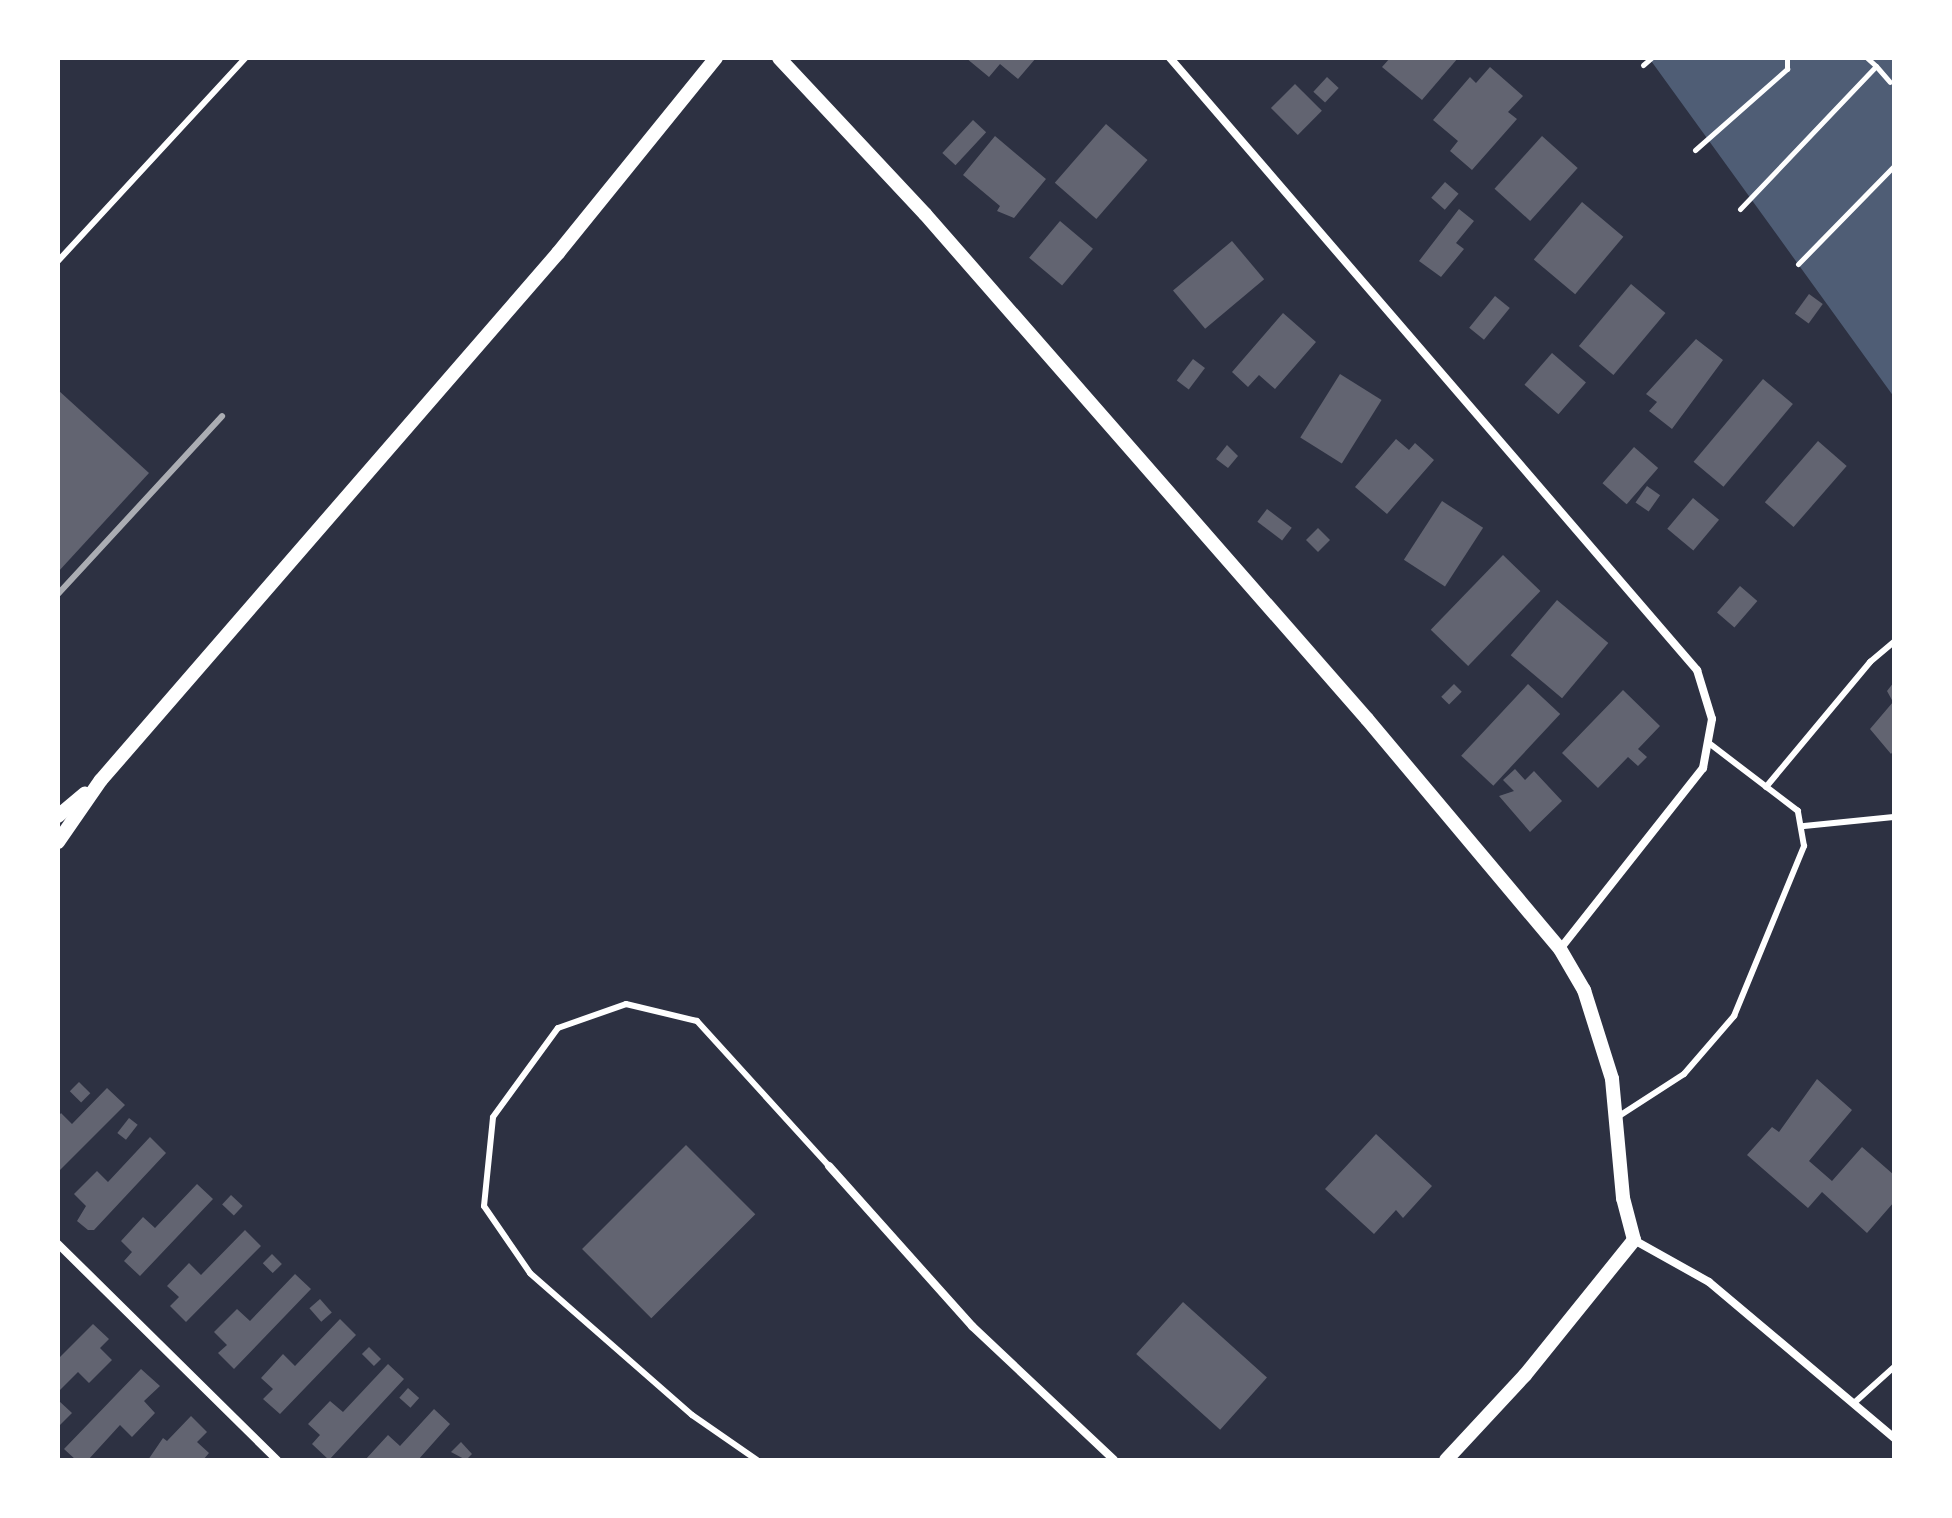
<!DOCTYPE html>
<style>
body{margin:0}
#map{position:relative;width:1952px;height:1518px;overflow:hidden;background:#2d3142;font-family:Lora,serif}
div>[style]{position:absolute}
.water>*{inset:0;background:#4f5d75}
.building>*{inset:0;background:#626471;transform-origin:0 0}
.path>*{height:5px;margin:-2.5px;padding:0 2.5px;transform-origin:2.5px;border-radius:2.5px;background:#fff}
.service>*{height:6px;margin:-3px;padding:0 3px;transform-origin:3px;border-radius:3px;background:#fff}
.minor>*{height:8px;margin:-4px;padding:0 4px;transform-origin:4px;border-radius:4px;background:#fff}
.tertiary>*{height:14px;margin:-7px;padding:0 7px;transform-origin:7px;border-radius:7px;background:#fff}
.rail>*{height:6px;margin:-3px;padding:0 3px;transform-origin:3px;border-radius:3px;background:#abadb3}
span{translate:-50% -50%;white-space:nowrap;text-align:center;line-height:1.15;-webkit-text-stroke:8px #fff;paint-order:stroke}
.frame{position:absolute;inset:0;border:60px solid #fff;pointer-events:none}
</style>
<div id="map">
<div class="water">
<div style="clip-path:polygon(1649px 58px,1894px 58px,1894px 397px,1798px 264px)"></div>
</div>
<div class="building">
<div style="clip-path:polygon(966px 58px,1036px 58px,1018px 79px,1000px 64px,989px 77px)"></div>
<div style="clip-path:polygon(1390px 58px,1458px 58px,1422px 100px,1382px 67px)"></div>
<div style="clip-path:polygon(1490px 67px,1523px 96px,1508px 112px,1517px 119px,1472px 170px,1450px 151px,1458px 141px,1433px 120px,1470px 77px,1476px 83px)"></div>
<div style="left:1327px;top:77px;width:16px;height:20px;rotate:43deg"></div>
<div style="left:1295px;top:84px;width:38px;height:34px;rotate:45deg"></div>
<div style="left:973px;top:120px;width:18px;height:45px;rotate:43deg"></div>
<div style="left:1106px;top:124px;width:55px;height:78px;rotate:41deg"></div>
<div style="clip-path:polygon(995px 136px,1046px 179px,1014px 218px,997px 211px,1000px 206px,963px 175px)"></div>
<div style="left:1542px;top:136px;width:48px;height:71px;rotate:42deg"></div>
<div style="left:1445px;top:182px;width:18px;height:21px;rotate:41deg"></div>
<div style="left:1582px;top:202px;width:54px;height:75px;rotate:40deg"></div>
<div style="clip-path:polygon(1459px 209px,1474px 221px,1456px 243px,1464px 249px,1441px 277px,1419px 261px)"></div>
<div style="left:1060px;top:221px;width:43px;height:48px;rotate:40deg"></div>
<div style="left:1232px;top:241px;width:50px;height:77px;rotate:50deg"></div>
<div style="left:1631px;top:284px;width:45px;height:81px;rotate:40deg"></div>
<div style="left:1809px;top:294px;width:17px;height:24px;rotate:36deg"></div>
<div style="left:1495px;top:296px;width:19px;height:41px;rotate:39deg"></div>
<div style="clip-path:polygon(1283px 313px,1316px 342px,1275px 389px,1259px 375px,1248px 387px,1232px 372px)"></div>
<div style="clip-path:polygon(1696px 339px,1723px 360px,1672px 429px,1649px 411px,1657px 402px,1646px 394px)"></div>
<div style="left:1552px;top:353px;width:45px;height:42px;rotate:41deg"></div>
<div style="left:1193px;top:359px;width:15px;height:27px;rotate:37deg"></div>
<div style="left:1340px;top:374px;width:49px;height:75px;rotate:32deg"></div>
<div style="left:1763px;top:379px;width:39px;height:108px;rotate:40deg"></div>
<div style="clip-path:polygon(58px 390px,149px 473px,58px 572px)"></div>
<div style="clip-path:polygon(1396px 439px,1409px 450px,1415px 443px,1434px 460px,1387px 514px,1355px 487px)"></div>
<div style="left:1818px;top:441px;width:38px;height:81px;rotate:41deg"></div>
<div style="clip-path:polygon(1227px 445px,1238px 456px,1228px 468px,1216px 459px)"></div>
<div style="left:1634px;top:447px;width:32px;height:48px;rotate:41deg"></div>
<div style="left:1647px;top:486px;width:16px;height:20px;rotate:35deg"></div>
<div style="left:1693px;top:498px;width:34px;height:40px;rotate:40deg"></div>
<div style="left:1442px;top:501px;width:49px;height:70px;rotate:33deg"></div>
<div style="left:1267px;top:509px;width:31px;height:16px;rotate:37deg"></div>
<div style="left:1318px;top:528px;width:17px;height:17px;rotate:45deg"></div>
<div style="left:1503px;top:555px;width:52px;height:104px;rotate:44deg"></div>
<div style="left:1740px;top:586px;width:23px;height:35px;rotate:41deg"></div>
<div style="left:1557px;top:600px;width:67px;height:72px;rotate:40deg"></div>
<div style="clip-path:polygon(1894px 682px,1894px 750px,1891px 754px,1870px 729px,1893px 702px,1887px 691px)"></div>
<div style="left:1454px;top:684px;width:11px;height:18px;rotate:45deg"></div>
<div style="left:1528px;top:684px;width:44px;height:98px;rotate:43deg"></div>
<div style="clip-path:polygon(1623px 690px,1660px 726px,1638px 749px,1647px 757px,1638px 766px,1628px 757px,1598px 788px,1562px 753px)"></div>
<div style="clip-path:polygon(1515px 769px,1525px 780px,1534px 771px,1562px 801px,1530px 832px,1499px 796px,1514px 791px,1503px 780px)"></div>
<div style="clip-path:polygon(1817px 1079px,1852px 1110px,1809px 1161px,1832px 1181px,1862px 1147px,1894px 1175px,1894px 1202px,1867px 1233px,1822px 1192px,1808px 1208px,1747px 1155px,1772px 1127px,1779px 1132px)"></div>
<div style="left:79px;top:1082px;width:16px;height:13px;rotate:45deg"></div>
<div style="clip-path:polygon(107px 1088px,125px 1105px,58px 1172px,58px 1117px,61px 1113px,72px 1124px)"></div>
<div style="left:129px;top:1118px;width:11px;height:19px;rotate:38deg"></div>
<div style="clip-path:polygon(1376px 1134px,1432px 1186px,1403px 1218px,1396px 1210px,1374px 1234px,1325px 1189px)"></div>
<div style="clip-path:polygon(150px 1137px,166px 1153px,94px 1230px,88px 1230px,77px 1221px,86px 1206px,74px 1194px,97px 1171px,108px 1182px)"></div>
<div style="left:686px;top:1145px;width:98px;height:147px;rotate:45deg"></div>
<div style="clip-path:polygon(197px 1184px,213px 1199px,140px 1276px,124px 1261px,132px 1252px,121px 1241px,143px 1217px,155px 1228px)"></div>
<div style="left:231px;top:1195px;width:16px;height:13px;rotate:43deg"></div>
<div style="clip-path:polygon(245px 1230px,261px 1246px,186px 1322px,170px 1306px,179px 1297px,167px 1286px,189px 1263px,201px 1275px)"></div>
<div style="left:272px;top:1254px;width:14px;height:13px;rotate:45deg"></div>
<div style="clip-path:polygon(295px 1274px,311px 1289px,234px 1369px,218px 1353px,227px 1345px,214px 1332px,237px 1309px,250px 1321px)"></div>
<div style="left:320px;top:1299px;width:18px;height:14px;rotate:49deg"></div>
<div style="left:1183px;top:1302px;width:113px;height:70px;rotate:42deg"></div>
<div style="clip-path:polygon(340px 1319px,356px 1335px,280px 1414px,263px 1399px,273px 1389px,261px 1378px,283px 1354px,295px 1366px)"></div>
<div style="clip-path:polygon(93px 1324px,109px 1339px,100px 1348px,112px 1360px,89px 1383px,78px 1372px,58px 1392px,58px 1359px)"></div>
<div style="left:369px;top:1347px;width:17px;height:10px;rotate:45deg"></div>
<div style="clip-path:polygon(388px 1364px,404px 1379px,329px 1460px,312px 1444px,320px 1435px,308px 1424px,330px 1401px,343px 1412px)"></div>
<div style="clip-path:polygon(141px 1369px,160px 1386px,144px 1401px,155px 1413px,132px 1437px,120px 1425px,88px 1460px,76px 1460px,64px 1449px)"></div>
<div style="left:408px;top:1388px;width:15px;height:13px;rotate:42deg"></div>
<div style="clip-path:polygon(58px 1400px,72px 1413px,60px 1425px,58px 1423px)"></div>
<div style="clip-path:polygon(434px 1409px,450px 1424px,418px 1460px,365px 1460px,388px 1435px,400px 1446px)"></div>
<div style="clip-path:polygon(191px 1416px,207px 1432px,197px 1442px,209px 1453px,203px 1460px,148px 1460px,163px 1438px,167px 1441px)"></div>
<div style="clip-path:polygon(461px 1442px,472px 1454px,466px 1460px,451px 1452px)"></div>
</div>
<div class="path">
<div style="left:1643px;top:65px;width:11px;rotate:-41deg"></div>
<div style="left:1876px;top:66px;width:21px;rotate:49deg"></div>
<div style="left:1695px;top:150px;width:123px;rotate:-41.4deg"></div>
<div style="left:1787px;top:69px;width:11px;rotate:-90deg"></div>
<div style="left:1740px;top:209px;width:197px;rotate:-46.4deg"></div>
<div style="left:1876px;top:66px;width:12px;rotate:-138deg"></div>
<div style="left:1798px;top:264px;width:137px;rotate:-45.6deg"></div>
</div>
<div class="service">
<div style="left:58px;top:261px;width:276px;rotate:-47.3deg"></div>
<div style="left:1766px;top:787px;width:163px;rotate:-50.2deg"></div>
<div style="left:1870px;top:662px;width:31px;rotate:-40deg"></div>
<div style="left:1804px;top:826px;width:90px;rotate:-5.7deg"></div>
<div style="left:1616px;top:1118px;width:81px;rotate:-32.9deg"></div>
<div style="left:1684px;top:1074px;width:77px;rotate:-49.2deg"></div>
<div style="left:1734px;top:1016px;width:184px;rotate:-67.6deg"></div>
<div style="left:1804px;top:846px;width:36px;rotate:-100deg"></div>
<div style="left:1798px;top:811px;width:111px;rotate:-142.7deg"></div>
<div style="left:1854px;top:1403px;width:54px;rotate:-42deg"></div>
<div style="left:757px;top:1460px;width:79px;rotate:-145.3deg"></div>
<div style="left:692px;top:1415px;width:215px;rotate:-138.8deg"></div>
<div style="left:530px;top:1273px;width:81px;rotate:-124.5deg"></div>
<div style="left:484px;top:1206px;width:89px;rotate:-84.2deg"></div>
<div style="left:493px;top:1117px;width:110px;rotate:-53.9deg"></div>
<div style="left:558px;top:1028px;width:72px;rotate:-19.4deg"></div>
<div style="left:626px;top:1004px;width:73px;rotate:13.5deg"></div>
<div style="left:697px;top:1021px;width:196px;rotate:47.7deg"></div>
</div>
<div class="minor">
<div style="left:1170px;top:58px;width:808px;rotate:49.27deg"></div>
<div style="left:1697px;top:670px;width:51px;rotate:73deg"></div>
<div style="left:1712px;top:719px;width:50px;rotate:100.4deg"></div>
<div style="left:1703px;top:768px;width:231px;rotate:128.3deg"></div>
<div style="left:829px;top:1166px;width:215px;rotate:48.2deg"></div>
<div style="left:972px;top:1326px;width:195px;rotate:43.3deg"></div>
<div style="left:1634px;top:1240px;width:86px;rotate:29.2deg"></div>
<div style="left:1709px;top:1282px;width:242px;rotate:40.1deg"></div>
<div style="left:58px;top:1244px;width:308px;rotate:44.6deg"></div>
</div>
<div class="tertiary">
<div style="left:779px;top:58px;width:214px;rotate:46.9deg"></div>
<div style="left:925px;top:214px;width:671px;rotate:48.81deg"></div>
<div style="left:1367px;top:719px;width:300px;rotate:50deg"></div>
<div style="left:1560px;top:949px;width:48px;rotate:59.7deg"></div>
<div style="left:1584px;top:990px;width:93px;rotate:72.5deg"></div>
<div style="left:1612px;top:1079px;width:120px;rotate:84.7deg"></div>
<div style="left:1623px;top:1198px;width:43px;rotate:75.3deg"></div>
<div style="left:1634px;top:1240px;width:174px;rotate:128.9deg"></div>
<div style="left:1525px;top:1375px;width:116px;rotate:132.9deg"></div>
<div style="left:58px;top:816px;width:35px;rotate:-40deg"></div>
<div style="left:58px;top:842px;width:75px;rotate:-55.3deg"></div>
<div style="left:101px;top:780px;width:698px;rotate:-49.07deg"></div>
<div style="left:558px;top:253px;width:251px;rotate:-51deg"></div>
</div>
<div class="rail">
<div style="left:58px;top:594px;width:242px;rotate:-47.3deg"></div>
</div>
<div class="frame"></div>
</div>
